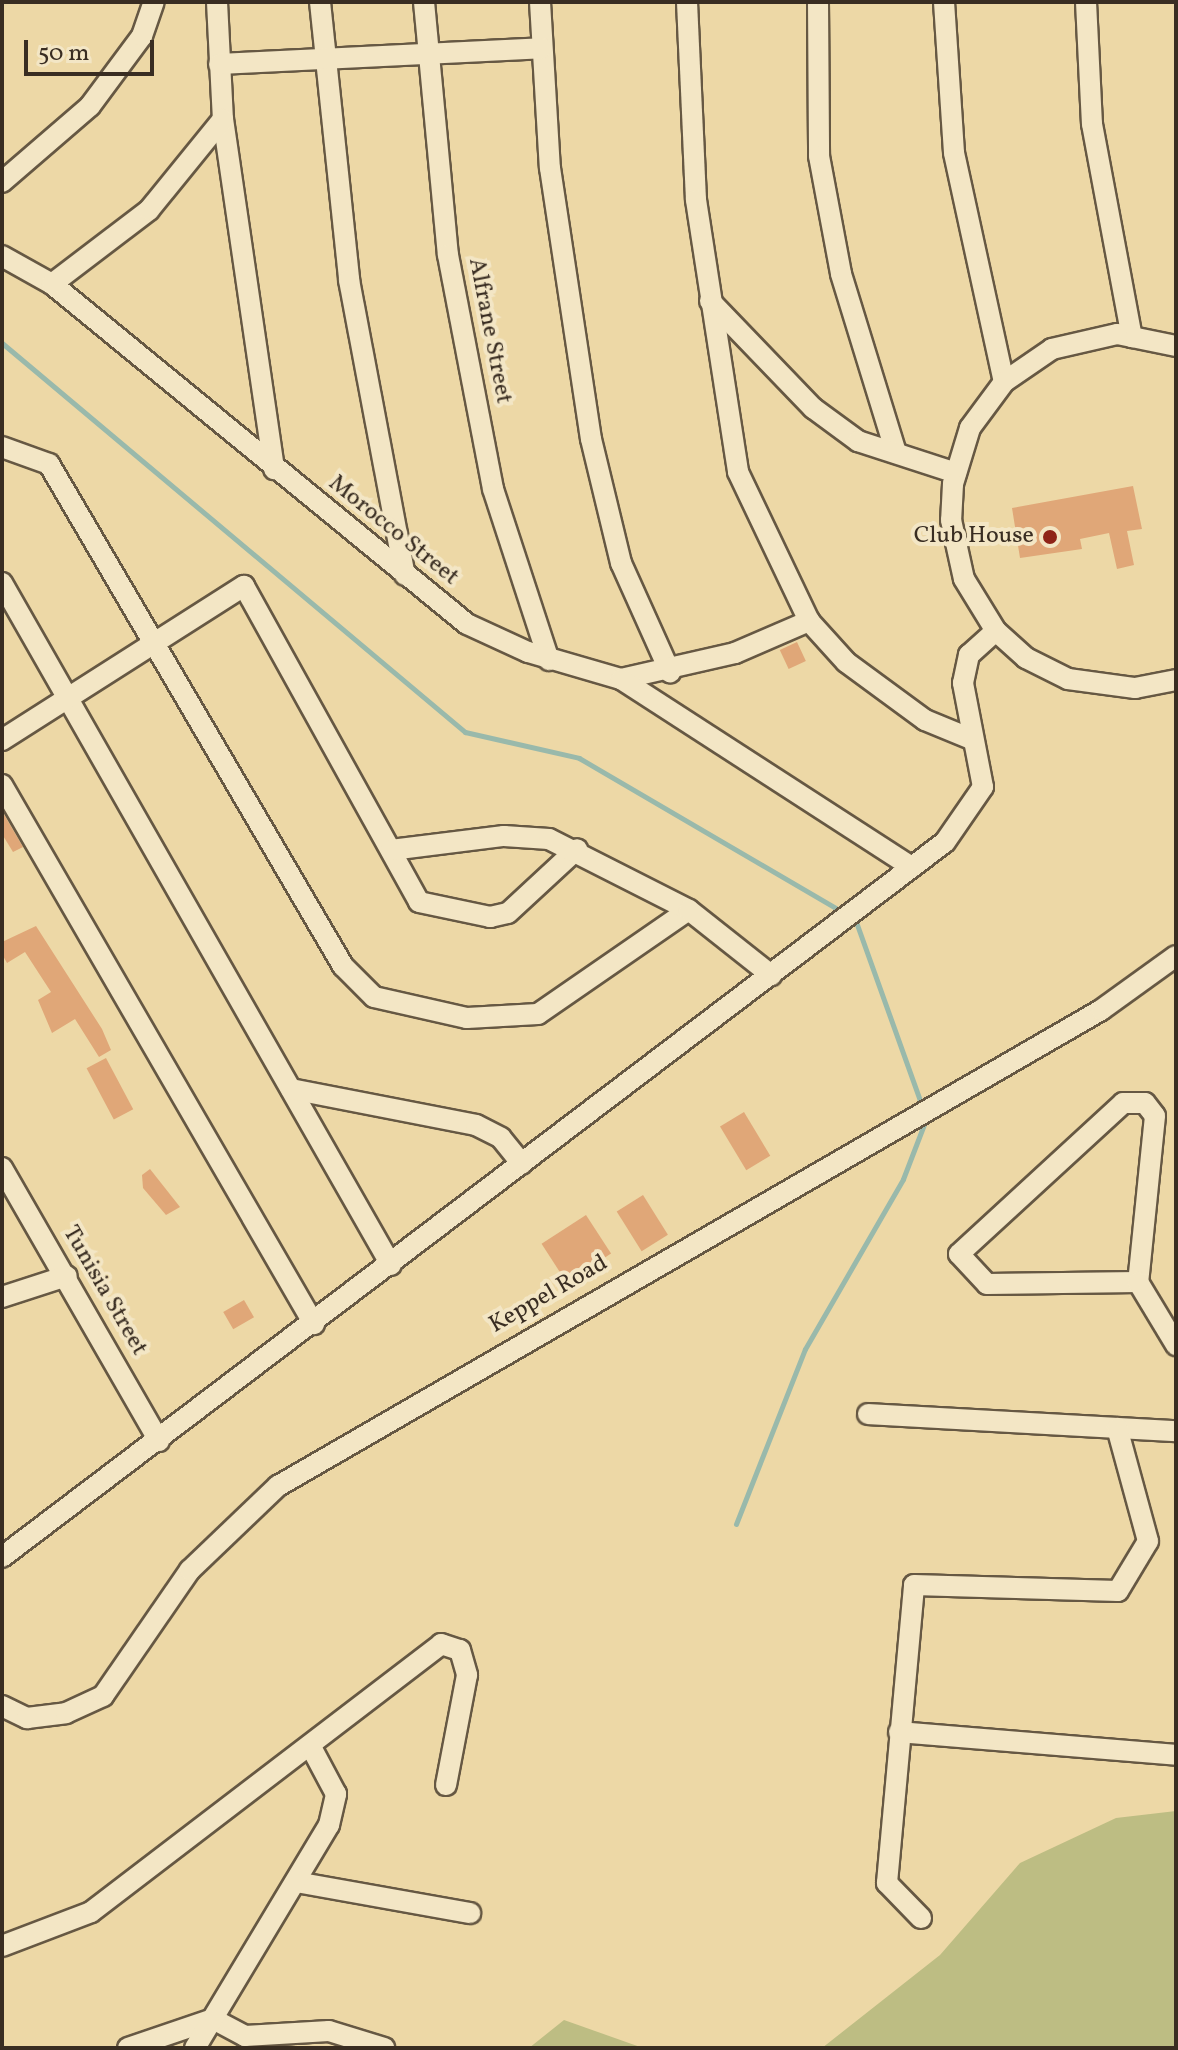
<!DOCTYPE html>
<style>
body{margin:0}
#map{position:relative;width:1178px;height:2050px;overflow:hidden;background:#edd8a6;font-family:Vollkorn,serif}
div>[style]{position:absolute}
.green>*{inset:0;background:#bdbd83}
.stream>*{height:5px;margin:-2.5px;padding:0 2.5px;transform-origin:2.5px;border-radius:2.5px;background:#99b9ab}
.building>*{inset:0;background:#e0a778;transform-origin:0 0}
.roads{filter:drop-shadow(2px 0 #665843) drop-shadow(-2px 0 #665843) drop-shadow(0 2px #665843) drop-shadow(0 -2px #665843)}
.minor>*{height:20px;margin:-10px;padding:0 10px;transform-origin:10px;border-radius:10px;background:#f3e6c5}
.dots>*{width:22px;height:22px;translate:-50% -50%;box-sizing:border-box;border:4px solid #f3e6c5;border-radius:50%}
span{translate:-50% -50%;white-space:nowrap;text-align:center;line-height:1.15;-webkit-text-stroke:8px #f3e6c5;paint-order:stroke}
.street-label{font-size:24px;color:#392d22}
.poi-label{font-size:24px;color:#392d22}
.right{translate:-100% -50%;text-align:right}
.frame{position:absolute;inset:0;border:4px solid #392d22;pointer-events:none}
.scale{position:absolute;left:24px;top:40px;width:130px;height:36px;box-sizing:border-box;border:4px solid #392d22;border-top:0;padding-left:10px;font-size:24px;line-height:28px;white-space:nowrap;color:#392d22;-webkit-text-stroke:6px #f3e6c5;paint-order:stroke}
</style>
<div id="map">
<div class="green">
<div style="clip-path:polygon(1176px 1811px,1176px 2048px,822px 2048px,940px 1955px,1020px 1863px,1116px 1818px)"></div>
<div style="clip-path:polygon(564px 2020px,643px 2048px,529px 2048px)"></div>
</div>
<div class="stream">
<div style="left:2px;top:343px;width:605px;rotate:40.04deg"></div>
<div style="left:465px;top:732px;width:117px;rotate:12.8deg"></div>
<div style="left:579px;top:758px;width:306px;rotate:30.3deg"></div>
<div style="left:855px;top:919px;width:202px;rotate:70.3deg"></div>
<div style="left:736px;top:1524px;width:188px;rotate:-68.5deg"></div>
<div style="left:805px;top:1349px;width:196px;rotate:-60deg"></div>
<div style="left:903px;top:1179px;width:64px;rotate:-69deg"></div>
</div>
<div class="building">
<div style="clip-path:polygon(1133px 486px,1142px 529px,1127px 531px,1134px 565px,1117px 569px,1109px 533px,1080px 539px,1082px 549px,1020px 558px,1012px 508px)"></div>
<div style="left:797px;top:642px;width:21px;height:19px;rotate:65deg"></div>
<div style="clip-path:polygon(2px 811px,23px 847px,13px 852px,2px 834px)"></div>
<div style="clip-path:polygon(36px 926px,102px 1029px,111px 1050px,99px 1057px,75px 1019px,52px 1033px,38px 1000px,51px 992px,25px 952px,7px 963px,2px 954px,2px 942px)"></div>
<div style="left:106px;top:1058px;width:58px;height:22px;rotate:62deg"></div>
<div style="left:744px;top:1112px;width:51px;height:28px;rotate:59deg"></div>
<div style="clip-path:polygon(150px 1169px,180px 1207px,166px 1215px,143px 1188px,142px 1175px)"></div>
<div style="left:643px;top:1195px;width:47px;height:31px;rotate:58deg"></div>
<div style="left:586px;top:1215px;width:46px;height:53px;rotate:57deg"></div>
<div style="left:244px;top:1300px;width:20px;height:24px;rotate:60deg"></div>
</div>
<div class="roads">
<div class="minor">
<div style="left:217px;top:2px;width:117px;rotate:87.1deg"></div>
<div style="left:223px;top:119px;width:354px;rotate:81.7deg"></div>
<div style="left:320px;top:2px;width:280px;rotate:84deg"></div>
<div style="left:349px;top:280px;width:300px;rotate:79.3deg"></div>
<div style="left:424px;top:2px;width:254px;rotate:84.6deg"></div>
<div style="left:448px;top:255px;width:238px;rotate:79.1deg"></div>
<div style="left:493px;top:489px;width:180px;rotate:71.9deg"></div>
<div style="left:540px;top:2px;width:166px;rotate:86.6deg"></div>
<div style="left:550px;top:168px;width:274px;rotate:81.4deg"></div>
<div style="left:591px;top:439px;width:128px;rotate:76.4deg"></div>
<div style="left:621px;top:563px;width:120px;rotate:65.8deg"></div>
<div style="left:687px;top:2px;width:198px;rotate:87.4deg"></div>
<div style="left:696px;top:200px;width:275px;rotate:81.2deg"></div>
<div style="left:738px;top:472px;width:165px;rotate:64.5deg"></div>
<div style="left:809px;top:621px;width:55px;rotate:47.9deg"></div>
<div style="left:846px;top:662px;width:98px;rotate:36.3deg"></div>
<div style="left:925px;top:720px;width:50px;rotate:22.4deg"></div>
<div style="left:818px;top:2px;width:154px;rotate:89.6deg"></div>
<div style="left:819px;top:156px;width:120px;rotate:79.4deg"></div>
<div style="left:841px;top:274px;width:187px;rotate:72.9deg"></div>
<div style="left:944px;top:2px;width:151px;rotate:86.2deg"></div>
<div style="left:954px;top:153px;width:234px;rotate:77.7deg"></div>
<div style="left:1086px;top:2px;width:122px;rotate:87.2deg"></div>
<div style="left:1092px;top:124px;width:217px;rotate:79.4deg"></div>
<div style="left:219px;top:64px;width:323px;rotate:-2.8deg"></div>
<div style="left:2px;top:182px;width:116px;rotate:-40.8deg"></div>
<div style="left:90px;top:106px;width:87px;rotate:-53.4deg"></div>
<div style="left:142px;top:36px;width:36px;rotate:-71deg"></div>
<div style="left:2px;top:256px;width:57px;rotate:29.2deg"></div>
<div style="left:52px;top:284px;width:536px;rotate:39.33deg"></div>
<div style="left:467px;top:624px;width:67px;rotate:24.7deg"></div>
<div style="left:528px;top:652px;width:97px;rotate:16.2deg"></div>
<div style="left:621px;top:679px;width:117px;rotate:-12.8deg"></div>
<div style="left:735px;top:653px;width:81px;rotate:-23.4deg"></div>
<div style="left:52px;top:284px;width:122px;rotate:-37.3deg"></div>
<div style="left:149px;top:210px;width:117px;rotate:-50.9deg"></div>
<div style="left:710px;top:301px;width:149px;rotate:46.1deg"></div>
<div style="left:813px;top:408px;width:56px;rotate:36.3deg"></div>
<div style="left:858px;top:441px;width:103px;rotate:18.1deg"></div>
<div style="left:1176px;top:346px;width:60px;rotate:-168.5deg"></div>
<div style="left:1117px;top:334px;width:67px;rotate:167deg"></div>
<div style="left:1052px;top:349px;width:58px;rotate:145.5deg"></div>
<div style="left:1004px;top:382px;width:57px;rotate:126.5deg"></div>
<div style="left:970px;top:428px;width:59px;rotate:106.9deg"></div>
<div style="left:953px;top:484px;width:36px;rotate:93deg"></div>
<div style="left:951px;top:520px;width:60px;rotate:77.6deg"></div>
<div style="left:964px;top:579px;width:61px;rotate:58.4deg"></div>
<div style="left:996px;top:631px;width:40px;rotate:42deg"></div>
<div style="left:1026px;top:658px;width:47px;rotate:26.6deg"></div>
<div style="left:1068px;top:679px;width:68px;rotate:7.7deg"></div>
<div style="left:1135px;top:688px;width:42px;rotate:-11deg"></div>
<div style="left:2px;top:447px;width:50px;rotate:19.9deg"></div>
<div style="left:49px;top:464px;width:582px;rotate:59.64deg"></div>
<div style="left:343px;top:966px;width:44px;rotate:45deg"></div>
<div style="left:374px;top:997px;width:95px;rotate:12.7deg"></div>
<div style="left:467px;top:1018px;width:71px;rotate:-3.2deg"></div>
<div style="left:538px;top:1014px;width:183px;rotate:-34.6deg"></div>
<div style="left:2px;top:583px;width:785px;rotate:60.3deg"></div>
<div style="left:621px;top:679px;width:346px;rotate:32.9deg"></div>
<div style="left:2px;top:740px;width:287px;rotate:-32.5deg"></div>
<div style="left:244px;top:586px;width:361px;rotate:61deg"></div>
<div style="left:419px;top:902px;width:73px;rotate:11.9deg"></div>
<div style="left:490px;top:917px;width:18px;rotate:-13deg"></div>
<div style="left:508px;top:913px;width:94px;rotate:-42.8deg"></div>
<div style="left:2px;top:785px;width:623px;rotate:59.94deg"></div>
<div style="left:391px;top:850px;width:114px;rotate:-7.1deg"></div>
<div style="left:504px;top:836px;width:45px;rotate:3.8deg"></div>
<div style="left:549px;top:839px;width:157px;rotate:26.9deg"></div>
<div style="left:689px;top:910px;width:105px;rotate:38.4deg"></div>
<div style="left:291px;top:1089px;width:188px;rotate:11deg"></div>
<div style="left:476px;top:1125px;width:28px;rotate:27deg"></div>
<div style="left:501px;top:1138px;width:33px;rotate:51deg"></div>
<div style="left:2px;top:1168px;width:315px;rotate:60.1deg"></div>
<div style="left:1138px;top:1282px;width:151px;rotate:179.2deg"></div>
<div style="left:987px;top:1284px;width:41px;rotate:-133deg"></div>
<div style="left:959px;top:1254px;width:223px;rotate:-42.6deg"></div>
<div style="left:1123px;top:1103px;width:22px"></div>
<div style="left:1145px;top:1103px;width:16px;rotate:52deg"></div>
<div style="left:1155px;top:1116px;width:167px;rotate:95.8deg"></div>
<div style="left:1138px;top:1282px;width:74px;rotate:58.9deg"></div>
<div style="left:2px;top:1297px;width:68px;rotate:-17.9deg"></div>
<div style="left:868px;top:1414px;width:308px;rotate:3.2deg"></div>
<div style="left:2px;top:1557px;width:1183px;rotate:-37.17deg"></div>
<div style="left:945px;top:842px;width:67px;rotate:-55.4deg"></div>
<div style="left:983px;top:787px;width:106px;rotate:-100.9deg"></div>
<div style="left:963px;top:683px;width:29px;rotate:-78deg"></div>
<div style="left:969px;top:655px;width:36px;rotate:-42deg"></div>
<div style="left:2px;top:1706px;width:28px;rotate:26deg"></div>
<div style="left:27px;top:1718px;width:39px;rotate:-7deg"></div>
<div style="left:66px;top:1713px;width:41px;rotate:-24.7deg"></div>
<div style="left:103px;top:1696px;width:153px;rotate:-55.4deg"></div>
<div style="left:190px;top:1570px;width:122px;rotate:-43.7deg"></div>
<div style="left:278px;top:1486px;width:951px;rotate:-30.04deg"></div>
<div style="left:1101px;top:1010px;width:92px;rotate:-35.8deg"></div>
<div style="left:899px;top:1732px;width:278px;rotate:4.7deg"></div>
<div style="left:296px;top:1882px;width:177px;rotate:10.1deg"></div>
<div style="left:921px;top:1918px;width:49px;rotate:-134.2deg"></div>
<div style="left:887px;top:1883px;width:299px;rotate:-84.8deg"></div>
<div style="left:914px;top:1585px;width:204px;rotate:1.7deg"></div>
<div style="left:1118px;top:1591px;width:58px;rotate:-59deg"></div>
<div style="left:1148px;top:1541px;width:117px;rotate:-105.3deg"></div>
<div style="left:2px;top:1946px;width:95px;rotate:-20.9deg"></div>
<div style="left:91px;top:1912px;width:441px;rotate:-37.4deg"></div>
<div style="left:441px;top:1644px;width:20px;rotate:18deg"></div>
<div style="left:460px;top:1650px;width:26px;rotate:74deg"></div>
<div style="left:467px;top:1675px;width:112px;rotate:100.8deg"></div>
<div style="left:128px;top:2048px;width:90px;rotate:-18.8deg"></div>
<div style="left:213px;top:2019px;width:36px;rotate:28deg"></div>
<div style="left:245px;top:2036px;width:84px;rotate:-3.4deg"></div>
<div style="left:329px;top:2031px;width:58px;rotate:17.2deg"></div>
<div style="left:195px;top:2048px;width:260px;rotate:-59deg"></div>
<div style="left:329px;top:1825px;width:32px;rotate:-77deg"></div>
<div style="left:336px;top:1794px;width:55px;rotate:-118deg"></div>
</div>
</div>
<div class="dots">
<div style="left:1050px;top:537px;background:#8f2418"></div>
</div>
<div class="street-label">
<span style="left:489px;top:331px;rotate:79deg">Alfrane Street</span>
<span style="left:393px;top:531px;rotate:39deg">Morocco Street</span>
<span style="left:104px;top:1291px;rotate:60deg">Tunisia Street</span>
<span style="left:549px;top:1295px;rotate:-30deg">Keppel Road</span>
</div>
<div class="poi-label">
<span class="right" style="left:1034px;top:537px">Club House</span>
</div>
<div class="frame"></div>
<div class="scale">50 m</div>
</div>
